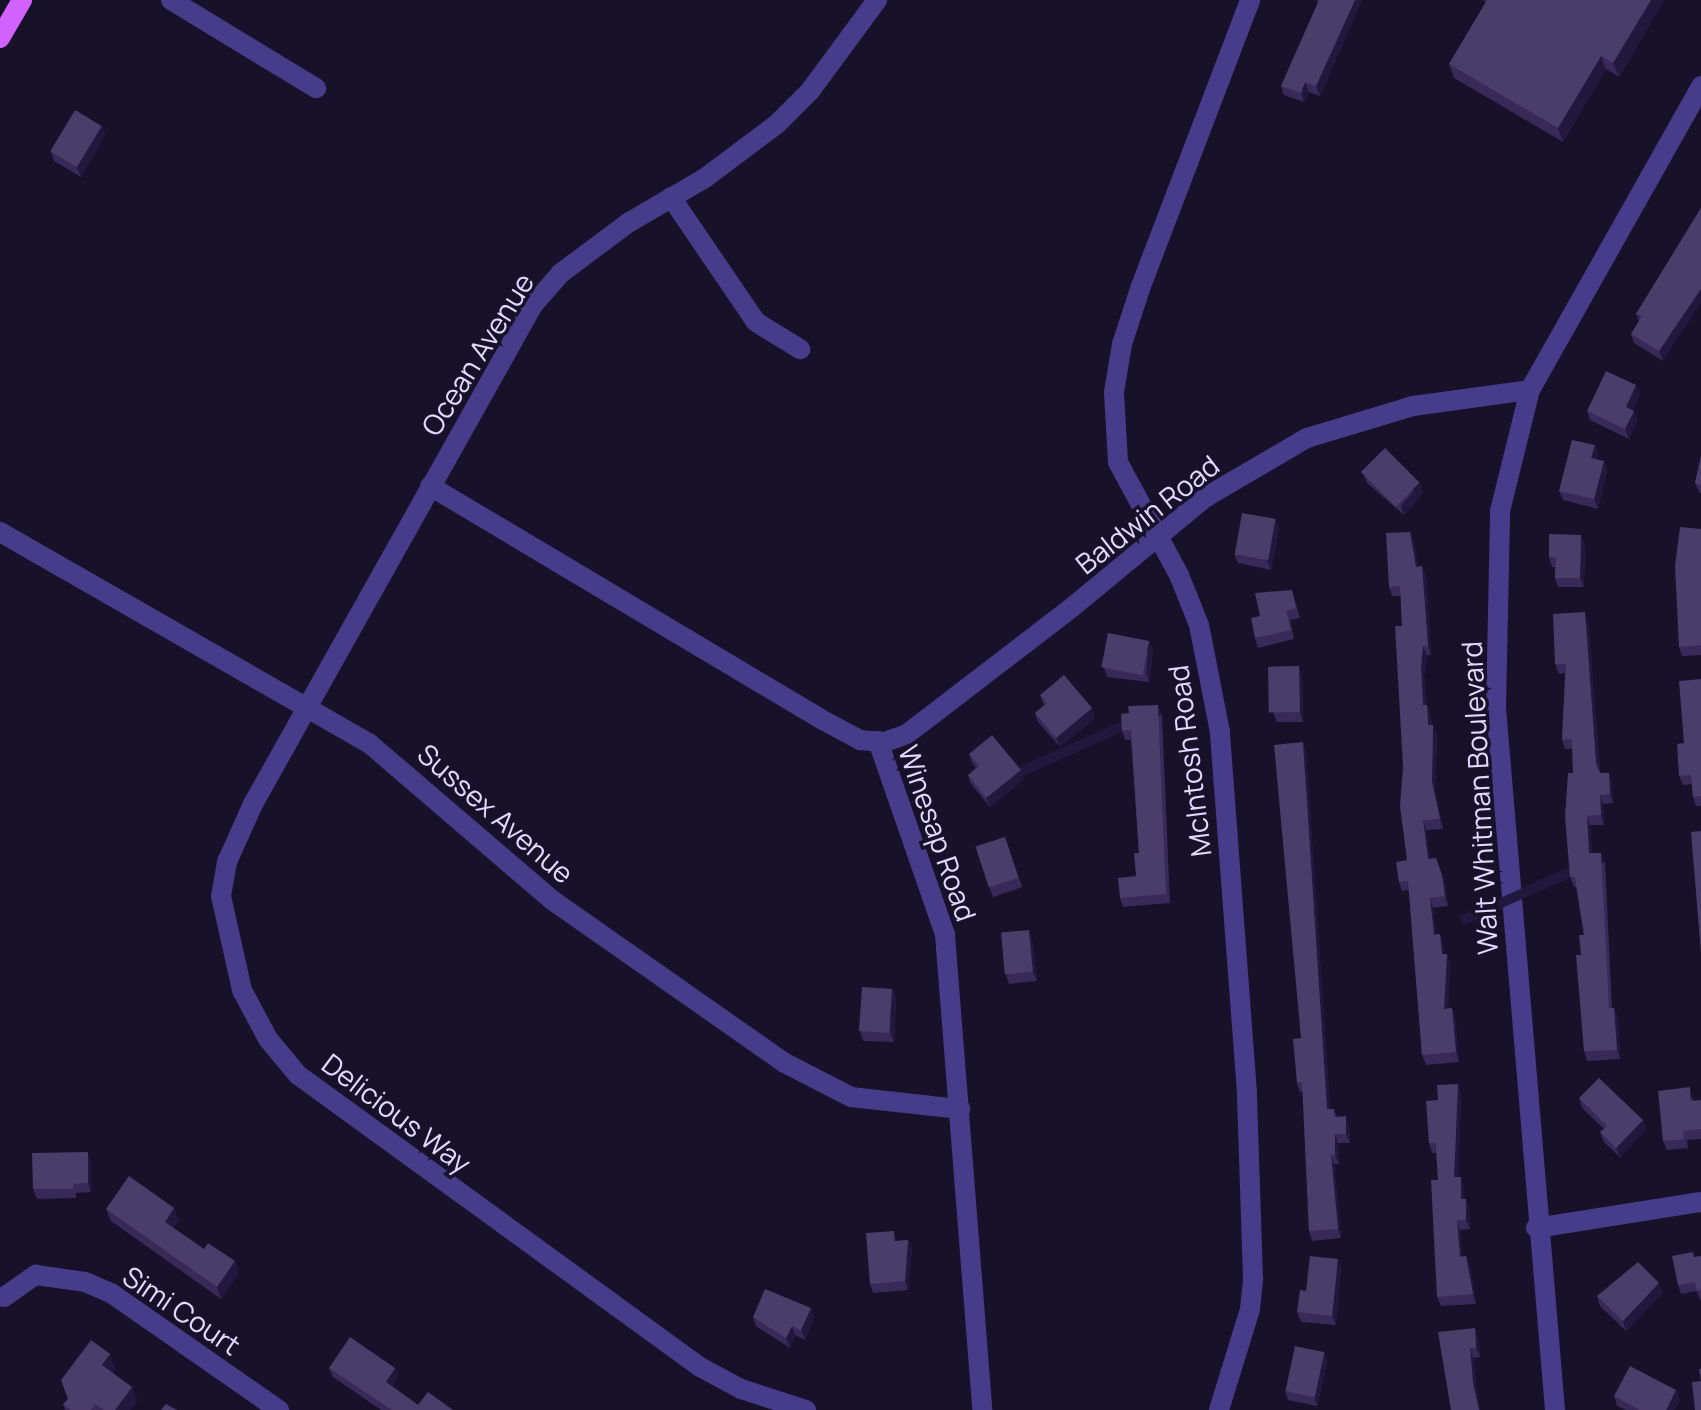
<!DOCTYPE html>
<style>
body{margin:0}
#map{position:relative;width:1701px;height:1410px;overflow:hidden;background:#17112a;font-family:Manrope,sans-serif}
div>[style]{position:absolute}
.minor>*{height:20px;margin:-10px;padding:0 10px;transform-origin:10px;border-radius:10px;background:#463c89}
.major>*{height:20px;margin:-10px;padding:0 10px;transform-origin:10px;border-radius:10px;background:#d162fe}
.wall>*{inset:0;background:#372a58;transform-origin:0 0}
.shaded-wall>*{inset:0;background:#22183e;transform-origin:0 0}
.building>*{inset:0;background:#493d6a;transform-origin:0 0}
span{translate:-50% -50%;white-space:nowrap;text-align:center;line-height:1.15;-webkit-text-stroke:7px #17112a;paint-order:stroke}
.street-label{font-size:28px;color:#e2daff}
</style>
<div id="map">
<div class="minor">
<div style="left:171px;top:0;width:170px;rotate:31.3deg"></div>
<div style="left:671px;top:197px;width:151px;rotate:55.8deg"></div>
<div style="left:756px;top:322px;width:52px;rotate:31.5deg"></div>
<div style="left:430px;top:486px;width:453px;rotate:30.8deg"></div>
<div style="left:819px;top:718px;width:47px;rotate:28.2deg"></div>
<div style="left:860px;top:740px;width:25px;rotate:5deg"></div>
<div style="left:885px;top:742px;width:23px;rotate:-20deg"></div>
<div style="left:907px;top:734px;width:205px;rotate:-37.5deg"></div>
<div style="left:1070px;top:609px;width:176px;rotate:-39.5deg"></div>
<div style="left:1206px;top:497px;width:117px;rotate:-30.3deg"></div>
<div style="left:1307px;top:438px;width:111px;rotate:-16.8deg"></div>
<div style="left:1413px;top:406px;width:118px;rotate:-7.8deg"></div>
<div style="left:0;top:532px;width:426px;rotate:29.8deg"></div>
<div style="left:370px;top:744px;width:240px;rotate:40.6deg"></div>
<div style="left:552px;top:900px;width:282px;rotate:35deg"></div>
<div style="left:783px;top:1062px;width:76px;rotate:27.2deg"></div>
<div style="left:851px;top:1097px;width:110px;rotate:6.3deg"></div>
<div style="left:878px;top:741px;width:205px;rotate:70.9deg"></div>
<div style="left:945px;top:935px;width:476px;rotate:85.5deg"></div>
<div style="left:1536px;top:1228px;width:167px;rotate:-9deg"></div>
<div style="left:4px;top:1297px;width:39px;rotate:-35deg"></div>
<div style="left:36px;top:1275px;width:49px;rotate:8.1deg"></div>
<div style="left:85px;top:1282px;width:28px;rotate:23deg"></div>
<div style="left:111px;top:1293px;width:205px;rotate:34.9deg"></div>
<div style="left:806px;top:1410px;width:68px;rotate:-162.1deg"></div>
<div style="left:741px;top:1389px;width:47px;rotate:-151.8deg"></div>
<div style="left:700px;top:1367px;width:497px;rotate:-144deg"></div>
<div style="left:298px;top:1075px;width:47px;rotate:-129.8deg"></div>
<div style="left:268px;top:1039px;width:55px;rotate:-118deg"></div>
<div style="left:242px;top:990px;width:96px;rotate:-102.6deg"></div>
<div style="left:221px;top:896px;width:35px;rotate:-80deg"></div>
<div style="left:227px;top:862px;width:64px;rotate:-65.9deg"></div>
<div style="left:253px;top:804px;width:572px;rotate:-60.7deg"></div>
<div style="left:533px;top:305px;width:43px;rotate:-48.8deg"></div>
<div style="left:561px;top:273px;width:84px;rotate:-36.7deg"></div>
<div style="left:628px;top:223px;width:89px;rotate:-30.3deg"></div>
<div style="left:705px;top:178px;width:90px;rotate:-36.9deg"></div>
<div style="left:777px;top:124px;width:47px;rotate:-45deg"></div>
<div style="left:810px;top:91px;width:113px;rotate:-53.6deg"></div>
<div style="left:1219px;top:1410px;width:106px;rotate:-72.9deg"></div>
<div style="left:1250px;top:1309px;width:31px;rotate:-84deg"></div>
<div style="left:1253px;top:1278px;width:185px;rotate:-91.9deg"></div>
<div style="left:1247px;top:1093px;width:362px;rotate:-94.3deg"></div>
<div style="left:1220px;top:732px;width:109px;rotate:-101.1deg"></div>
<div style="left:1199px;top:625px;width:54px;rotate:-111.8deg"></div>
<div style="left:1179px;top:575px;width:128px;rotate:-118.4deg"></div>
<div style="left:1118px;top:462px;width:70px;rotate:-93.3deg"></div>
<div style="left:1114px;top:392px;width:49px;rotate:-80.5deg"></div>
<div style="left:1122px;top:344px;width:61px;rotate:-71.9deg"></div>
<div style="left:1141px;top:286px;width:306px;rotate:-69.1deg"></div>
<div style="left:1555px;top:1410px;width:704px;rotate:-94.8deg"></div>
<div style="left:1496px;top:708px;width:197px;rotate:-88.8deg"></div>
<div style="left:1500px;top:511px;width:125px;rotate:-76.1deg"></div>
<div style="left:1530px;top:390px;width:349px;rotate:-60.6deg"></div>
</div>
<div class="major">
<div style="left:0;top:38px;width:44px;rotate:-59.9deg"></div>
</div>
<div class="wall">
<div style="clip-path:polygon(1317px 0,1362px 0,1320px 96px,1309px 92px,1304px 102px,1284px 95px,1281px 86px,1318px 3px)"></div>
<div style="clip-path:polygon(1482px 0,1664px 0,1619px 77px,1606px 69px,1563px 142px,1454px 78px,1449px 64px,1486px 2px)"></div>
<div style="clip-path:polygon(102px 126px,105px 135px,81px 177px,54px 161px,51px 152px)"></div>
<div style="clip-path:polygon(1701px 208px,1663px 361px,1634px 343px,1631px 334px,1639px 321px,1636px 314px)"></div>
<div style="clip-path:polygon(1640px 394px,1632px 410px,1634px 411px,1637px 421px,1629px 439px,1590px 420px,1587px 411px)"></div>
<div style="clip-path:polygon(1595px 445px,1598px 454px,1597px 460px,1604px 461px,1607px 471px,1598px 509px,1563px 500px,1559px 491px)"></div>
<div style="clip-path:polygon(1701px 456px,1701px 493px,1699px 492px,1695px 483px)"></div>
<div style="clip-path:polygon(1363px 474px,1423px 493px,1404px 515px,1367px 483px)"></div>
<div style="clip-path:polygon(1275px 519px,1279px 529px,1271px 570px,1238px 563px,1234px 554px)"></div>
<div style="clip-path:polygon(1701px 529px,1701px 655px,1682px 656px,1679px 647px)"></div>
<div style="clip-path:polygon(1410px 532px,1414px 541px,1418px 567px,1422px 566px,1426px 576px,1431px 655px,1427px 655px,1424px 676px,1426px 705px,1427px 705px,1430px 714px,1431px 725px,1437px 734px,1435px 791px,1443px 829px,1426px 830px,1430px 859px,1436px 858px,1445px 884px,1448px 906px,1433px 908px,1436px 934px,1440px 934px,1443px 943px,1444px 954px,1447px 954px,1450px 963px,1448px 1008px,1452px 1008px,1455px 1017px,1459px 1062px,1426px 1065px,1422px 1055px,1409px 890px,1402px 891px,1399px 882px,1407px 860px,1403px 767px,1402px 626px,1401px 596px,1392px 596px,1389px 587px)"></div>
<div style="clip-path:polygon(1585px 544px,1584px 587px,1558px 587px,1555px 578px,1555px 567px,1552px 567px,1549px 557px)"></div>
<div style="clip-path:polygon(1292px 590px,1300px 618px,1290px 620px,1294px 639px,1258px 648px,1255px 638px,1260px 616px)"></div>
<div style="clip-path:polygon(1588px 621px,1600px 772px,1612px 782px,1613px 803px,1603px 804px,1604px 825px,1590px 825px,1592px 853px,1605px 862px,1612px 1008px,1614px 1008px,1618px 1017px,1620px 1059px,1587px 1061px,1584px 1051px,1581px 955px,1584px 935px,1576px 887px,1574px 887px,1570px 877px,1573px 773px,1572px 749px,1565px 749px,1562px 740px,1565px 673px,1559px 674px,1555px 664px)"></div>
<div style="clip-path:polygon(1153px 650px,1149px 682px,1107px 677px,1104px 668px)"></div>
<div style="clip-path:polygon(1299px 666px,1302px 676px,1303px 722px,1277px 722px,1273px 713px)"></div>
<div style="clip-path:polygon(1701px 679px,1701px 806px,1696px 806px,1693px 797px,1692px 784px,1683px 785px,1679px 776px,1684px 743px)"></div>
<div style="clip-path:polygon(1040px 695px,1092px 708px,1095px 718px,1060px 747px,1038px 722px,1035px 713px,1044px 705px)"></div>
<div style="clip-path:polygon(1162px 714px,1170px 903px,1123px 907px,1120px 898px,1136px 876px,1139px 853px,1131px 740px,1125px 740px,1122px 731px)"></div>
<div style="clip-path:polygon(1306px 752px,1330px 1109px,1334px 1109px,1337px 1117px,1349px 1126px,1350px 1143px,1338px 1143px,1339px 1164px,1334px 1164px,1341px 1238px,1312px 1241px,1309px 1231px,1303px 1092px,1300px 1092px,1297px 1083px,1301px 1038px)"></div>
<div style="clip-path:polygon(969px 754px,1024px 779px,990px 807px,971px 784px,968px 775px,976px 768px,972px 763px)"></div>
<div style="left:1005px;top:837px;width:53px;height:31px;rotate:71deg"></div>
<div style="clip-path:polygon(1032px 939px,1037px 981px,1009px 984px,1006px 975px)"></div>
<div style="clip-path:polygon(892px 989px,896px 998px,894px 1042px,863px 1041px,860px 1031px)"></div>
<div style="clip-path:polygon(1458px 1084px,1461px 1094px,1458px 1177px,1464px 1186px,1464px 1199px,1469px 1208px,1470px 1229px,1460px 1230px,1462px 1256px,1466px 1256px,1470px 1265px,1476px 1304px,1441px 1306px,1437px 1297px,1438px 1180px,1436px 1153px,1432px 1153px,1429px 1143px,1438px 1100px)"></div>
<div style="clip-path:polygon(1693px 1097px,1694px 1101px,1701px 1100px,1701px 1139px,1687px 1140px,1688px 1148px,1667px 1150px,1663px 1141px)"></div>
<div style="clip-path:polygon(1579px 1098px,1643px 1120px,1646px 1130px,1620px 1157px,1604px 1142px,1600px 1132px,1604px 1129px,1582px 1108px)"></div>
<div style="clip-path:polygon(91px 1162px,91px 1192px,76px 1193px,76px 1198px,37px 1199px,33px 1189px)"></div>
<div style="clip-path:polygon(174px 1208px,179px 1220px,173px 1228px,239px 1273px,221px 1299px,111px 1221px,106px 1209px)"></div>
<div style="clip-path:polygon(908px 1240px,912px 1249px,908px 1290px,873px 1293px,870px 1284px,898px 1241px)"></div>
<div style="clip-path:polygon(1701px 1256px,1701px 1300px,1700px 1300px,1697px 1291px,1681px 1294px,1678px 1285px,1695px 1257px)"></div>
<div style="clip-path:polygon(1341px 1268px,1336px 1325px,1301px 1322px,1297px 1312px,1306px 1291px)"></div>
<div style="clip-path:polygon(1663px 1293px,1626px 1331px,1600px 1306px,1597px 1296px)"></div>
<div style="clip-path:polygon(811px 1308px,814px 1318px,805px 1340px,795px 1335px,790px 1348px,756px 1326px,753px 1317px)"></div>
<div style="clip-path:polygon(1475px 1328px,1478px 1338px,1480px 1357px,1473px 1358px,1477px 1392px,1480px 1410px,1451px 1410px)"></div>
<div style="clip-path:polygon(1324px 1352px,1327px 1362px,1317px 1406px,1288px 1400px,1285px 1391px)"></div>
<div style="clip-path:polygon(115px 1368px,112px 1373px,132px 1387px,137px 1401px,130px 1410px,65px 1410px,63px 1404px)"></div>
<div style="clip-path:polygon(329px 1368px,395px 1368px,398px 1377px,392px 1386px,418px 1405px,453px 1410px,381px 1410px,333px 1377px)"></div>
<div style="clip-path:polygon(1676px 1390px,1680px 1400px,1674px 1410px,1626px 1410px,1617px 1406px,1614px 1396px)"></div>
</div>
<div class="shaded-wall">
<div style="clip-path:polygon(1355px 0,1362px 0,1320px 96px,1316px 86px)"></div>
<div style="clip-path:polygon(1651px 0,1664px 0,1619px 77px,1613px 63px)"></div>
<div style="clip-path:polygon(1601px 56px,1606px 69px,1563px 142px,1558px 128px)"></div>
<div style="clip-path:polygon(1305px 82px,1309px 92px,1304px 102px,1301px 93px)"></div>
<div style="clip-path:polygon(102px 126px,105px 135px,81px 177px,77px 167px)"></div>
<div style="clip-path:polygon(1701px 289px,1701px 303px,1663px 361px,1659px 351px)"></div>
<div style="clip-path:polygon(1636px 385px,1640px 394px,1629px 417px,1626px 407px)"></div>
<div style="clip-path:polygon(1634px 411px,1637px 421px,1629px 439px,1625px 429px)"></div>
<div style="clip-path:polygon(1595px 445px,1598px 454px,1595px 468px,1591px 458px)"></div>
<div style="clip-path:polygon(1604px 461px,1607px 471px,1598px 509px,1594px 499px)"></div>
<div style="clip-path:polygon(1420px 483px,1423px 493px,1404px 515px,1401px 506px)"></div>
<div style="clip-path:polygon(1275px 519px,1279px 529px,1271px 570px,1267px 561px)"></div>
<div style="clip-path:polygon(1410px 532px,1414px 541px,1420px 576px,1416px 567px)"></div>
<div style="clip-path:polygon(1581px 535px,1585px 544px,1584px 587px,1580px 578px)"></div>
<div style="clip-path:polygon(1422px 566px,1426px 576px,1431px 655px,1428px 646px)"></div>
<div style="clip-path:polygon(1585px 612px,1588px 621px,1600px 772px,1596px 763px)"></div>
<div style="clip-path:polygon(1149px 641px,1153px 650px,1149px 682px,1146px 673px)"></div>
<div style="clip-path:polygon(1423px 646px,1427px 655px,1424px 676px,1426px 714px,1423px 705px,1421px 667px)"></div>
<div style="clip-path:polygon(1299px 666px,1302px 676px,1303px 722px,1300px 712px)"></div>
<div style="left:1158px;top:705px;width:10px;height:189px;rotate:66deg"></div>
<div style="clip-path:polygon(1427px 705px,1430px 714px,1431px 734px,1428px 725px)"></div>
<div style="clip-path:polygon(1092px 708px,1095px 718px,1060px 747px,1056px 738px)"></div>
<div style="clip-path:polygon(1433px 725px,1437px 734px,1435px 791px,1443px 829px,1440px 819px,1432px 782px)"></div>
<div style="clip-path:polygon(1303px 742px,1306px 752px,1331px 1119px,1327px 1109px)"></div>
<div style="clip-path:polygon(1021px 770px,1024px 779px,990px 807px,986px 798px)"></div>
<div style="clip-path:polygon(1609px 773px,1612px 782px,1613px 803px,1610px 794px)"></div>
<div style="clip-path:polygon(1600px 795px,1603px 804px,1604px 825px,1601px 815px)"></div>
<div style="clip-path:polygon(1587px 816px,1590px 825px,1593px 863px,1589px 853px)"></div>
<div style="clip-path:polygon(1423px 820px,1426px 830px,1432px 869px,1428px 859px)"></div>
<div style="left:1601px;top:853px;width:10px;height:155px;rotate:66deg"></div>
<div style="clip-path:polygon(1442px 875px,1445px 884px,1448px 906px,1445px 896px)"></div>
<div style="clip-path:polygon(1430px 898px,1433px 908px,1437px 944px,1434px 935px)"></div>
<div style="clip-path:polygon(1029px 930px,1032px 939px,1037px 981px,1033px 972px)"></div>
<div style="clip-path:polygon(1440px 934px,1443px 943px,1445px 964px,1442px 954px)"></div>
<div style="clip-path:polygon(1447px 954px,1450px 963px,1448px 1018px,1444px 1009px)"></div>
<div style="clip-path:polygon(892px 989px,896px 998px,894px 1042px,890px 1033px)"></div>
<div style="clip-path:polygon(1452px 1008px,1455px 1017px,1459px 1062px,1456px 1052px)"></div>
<div style="clip-path:polygon(1614px 1008px,1618px 1017px,1620px 1059px,1617px 1050px)"></div>
<div style="clip-path:polygon(1458px 1084px,1461px 1094px,1458px 1186px,1454px 1177px)"></div>
<div style="clip-path:polygon(1346px 1116px,1349px 1126px,1350px 1143px,1346px 1134px)"></div>
<div style="clip-path:polygon(1643px 1120px,1646px 1130px,1620px 1157px,1616px 1148px)"></div>
<div style="clip-path:polygon(1335px 1134px,1338px 1143px,1339px 1164px,1335px 1155px)"></div>
<div style="clip-path:polygon(88px 1152px,91px 1162px,91px 1192px,88px 1183px)"></div>
<div style="clip-path:polygon(1331px 1155px,1334px 1164px,1341px 1238px,1338px 1229px)"></div>
<div style="clip-path:polygon(1461px 1177px,1464px 1186px,1465px 1208px,1461px 1199px)"></div>
<div style="clip-path:polygon(1466px 1199px,1469px 1208px,1470px 1229px,1466px 1220px)"></div>
<div style="clip-path:polygon(174px 1208px,179px 1220px,169px 1234px,165px 1222px)"></div>
<div style="clip-path:polygon(1457px 1220px,1460px 1230px,1463px 1266px,1460px 1257px)"></div>
<div style="clip-path:polygon(908px 1240px,912px 1249px,908px 1290px,905px 1281px)"></div>
<div style="clip-path:polygon(1466px 1256px,1470px 1265px,1476px 1304px,1473px 1294px)"></div>
<div style="clip-path:polygon(1338px 1259px,1341px 1268px,1336px 1325px,1332px 1316px)"></div>
<div style="clip-path:polygon(235px 1261px,239px 1273px,221px 1299px,217px 1287px)"></div>
<div style="clip-path:polygon(1659px 1283px,1663px 1293px,1626px 1331px,1623px 1321px)"></div>
<div style="clip-path:polygon(811px 1308px,814px 1318px,805px 1340px,801px 1330px)"></div>
<div style="clip-path:polygon(792px 1326px,795px 1335px,790px 1348px,786px 1338px)"></div>
<div style="clip-path:polygon(1475px 1328px,1478px 1338px,1480px 1357px,1476px 1348px)"></div>
<div style="clip-path:polygon(1470px 1348px,1473px 1358px,1477px 1392px,1480px 1410px,1479px 1410px,1473px 1383px)"></div>
<div style="clip-path:polygon(1324px 1352px,1327px 1362px,1317px 1406px,1314px 1397px)"></div>
<div style="clip-path:polygon(110px 1354px,115px 1368px,107px 1379px,102px 1365px)"></div>
<div style="clip-path:polygon(395px 1368px,398px 1377px,389px 1391px,386px 1382px)"></div>
<div style="clip-path:polygon(132px 1387px,137px 1401px,130px 1410px,115px 1410px)"></div>
<div style="clip-path:polygon(1676px 1390px,1680px 1400px,1674px 1410px,1666px 1410px)"></div>
</div>
<div class="building">
<div style="clip-path:polygon(1319px 0,1355px 0,1316px 86px,1305px 82px,1301px 93px,1281px 86px)"></div>
<div style="clip-path:polygon(1487px 0,1651px 0,1613px 63px,1601px 56px,1558px 128px,1449px 64px)"></div>
<div style="left:75px;top:110px;width:31px;height:48px;rotate:31deg"></div>
<div style="clip-path:polygon(1701px 208px,1701px 289px,1659px 351px,1631px 334px,1642px 316px,1636px 314px)"></div>
<div style="clip-path:polygon(1606px 371px,1636px 385px,1626px 407px,1634px 411px,1625px 429px,1587px 411px)"></div>
<div style="clip-path:polygon(1572px 440px,1595px 445px,1591px 458px,1604px 461px,1594px 499px,1559px 491px)"></div>
<div style="left:1385px;top:448px;width:49px;height:34px;rotate:45deg"></div>
<div style="clip-path:polygon(1701px 456px,1701px 485px,1695px 483px)"></div>
<div style="left:1242px;top:513px;width:34px;height:42px;rotate:10deg"></div>
<div style="clip-path:polygon(1680px 527px,1701px 529px,1701px 645px,1679px 647px,1675px 566px)"></div>
<div style="clip-path:polygon(1410px 532px,1416px 567px,1422px 566px,1428px 646px,1423px 646px,1421px 667px,1423px 705px,1427px 705px,1428px 725px,1433px 725px,1432px 782px,1440px 819px,1423px 820px,1428px 859px,1436px 858px,1442px 875px,1445px 896px,1430px 898px,1434px 935px,1440px 934px,1442px 954px,1447px 954px,1444px 1009px,1452px 1008px,1456px 1052px,1422px 1055px,1408px 881px,1399px 882px,1396px 862px,1407px 860px,1400px 806px,1403px 767px,1395px 626px,1402px 626px,1400px 586px,1389px 587px,1386px 533px)"></div>
<div style="clip-path:polygon(1549px 534px,1581px 535px,1580px 578px,1555px 578px,1556px 557px,1549px 557px)"></div>
<div style="clip-path:polygon(1292px 590px,1296px 608px,1286px 611px,1291px 630px,1255px 638px,1251px 618px,1260px 616px,1255px 593px)"></div>
<div style="clip-path:polygon(1585px 612px,1596px 763px,1600px 773px,1609px 773px,1610px 794px,1600px 795px,1601px 815px,1587px 816px,1589px 853px,1601px 853px,1609px 1008px,1614px 1008px,1617px 1050px,1584px 1051px,1576px 955px,1581px 955px,1579px 935px,1584px 935px,1575px 877px,1570px 877px,1565px 817px,1568px 773px,1573px 773px,1572px 739px,1562px 740px,1566px 664px,1555px 664px,1553px 614px)"></div>
<div style="left:1108px;top:633px;width:42px;height:35px;rotate:11deg"></div>
<div style="left:1299px;top:666px;width:46px;height:31px;rotate:89deg"></div>
<div style="clip-path:polygon(1064px 675px,1092px 708px,1056px 738px,1035px 713px,1047px 703px,1040px 695px)"></div>
<div style="clip-path:polygon(1701px 679px,1701px 796px,1693px 797px,1691px 775px,1679px 776px,1677px 744px,1684px 743px,1679px 681px)"></div>
<div style="clip-path:polygon(1158px 705px,1166px 894px,1120px 898px,1118px 878px,1136px 876px,1134px 853px,1139px 853px,1131px 730px,1122px 731px,1121px 714px,1129px 713px,1128px 706px)"></div>
<div style="clip-path:polygon(992px 735px,1021px 770px,986px 798px,968px 775px,979px 766px,969px 754px)"></div>
<div style="clip-path:polygon(1303px 742px,1327px 1109px,1334px 1109px,1334px 1117px,1346px 1116px,1346px 1134px,1335px 1134px,1335px 1155px,1331px 1155px,1338px 1229px,1309px 1231px,1302px 1082px,1297px 1083px,1293px 1039px,1301px 1038px,1274px 745px)"></div>
<div style="clip-path:polygon(1701px 831px,1701px 953px,1691px 832px)"></div>
<div style="left:1005px;top:837px;width:43px;height:31px;rotate:72deg"></div>
<div style="left:1029px;top:930px;width:42px;height:28px;rotate:85deg"></div>
<div style="left:862px;top:987px;width:30px;height:44px;rotate:4deg"></div>
<div style="clip-path:polygon(1599px 1078px,1643px 1120px,1616px 1148px,1600px 1132px,1607px 1126px,1579px 1098px)"></div>
<div style="clip-path:polygon(1458px 1084px,1454px 1177px,1461px 1177px,1461px 1199px,1466px 1199px,1466px 1220px,1457px 1220px,1460px 1257px,1466px 1256px,1473px 1294px,1437px 1297px,1431px 1180px,1438px 1180px,1436px 1143px,1429px 1143px,1426px 1101px,1438px 1100px,1437px 1085px)"></div>
<div style="clip-path:polygon(1690px 1087px,1691px 1101px,1701px 1100px,1701px 1129px,1683px 1131px,1684px 1139px,1663px 1141px,1658px 1091px)"></div>
<div style="clip-path:polygon(88px 1152px,88px 1183px,73px 1184px,73px 1189px,33px 1189px,32px 1153px)"></div>
<div style="clip-path:polygon(129px 1176px,174px 1208px,165px 1222px,204px 1249px,208px 1243px,235px 1261px,217px 1287px,106px 1209px)"></div>
<div style="clip-path:polygon(894px 1231px,895px 1241px,908px 1240px,905px 1281px,870px 1284px,866px 1233px)"></div>
<div style="clip-path:polygon(1693px 1252px,1694px 1257px,1701px 1256px,1701px 1289px,1697px 1291px,1695px 1282px,1678px 1285px,1672px 1256px)"></div>
<div style="clip-path:polygon(1310px 1256px,1338px 1259px,1332px 1316px,1297px 1312px,1300px 1290px,1306px 1291px)"></div>
<div style="clip-path:polygon(1638px 1262px,1659px 1283px,1623px 1321px,1597px 1296px)"></div>
<div style="clip-path:polygon(765px 1289px,811px 1308px,801px 1330px,792px 1326px,786px 1338px,753px 1317px)"></div>
<div style="clip-path:polygon(1475px 1328px,1476px 1348px,1470px 1348px,1473px 1383px,1479px 1410px,1451px 1410px,1438px 1332px)"></div>
<div style="clip-path:polygon(350px 1337px,395px 1368px,386px 1382px,418px 1405px,428px 1392px,453px 1410px,392px 1410px,329px 1368px)"></div>
<div style="clip-path:polygon(91px 1340px,110px 1354px,102px 1365px,132px 1387px,115px 1410px,104px 1410px,95px 1404px,91px 1410px,71px 1410px,63px 1404px,68px 1399px,61px 1380px)"></div>
<div style="left:1295px;top:1346px;width:30px;height:46px;rotate:12deg"></div>
<div style="clip-path:polygon(1630px 1366px,1676px 1390px,1666px 1410px,1640px 1410px,1614px 1396px)"></div>
<div style="clip-path:polygon(1699px 1369px,1701px 1369px,1701px 1410px,1695px 1410px,1692px 1382px,1701px 1381px)"></div>
<div style="clip-path:polygon(166px 1404px,177px 1410px,161px 1410px)"></div>
</div>
<div class="street-label">
<span style="left:477px;top:354px;rotate:-58deg">Ocean Avenue</span>
<span style="left:1147px;top:514px;rotate:-38deg">Baldwin Road</span>
<span style="left:1189px;top:761px;rotate:-97deg">McIntosh Road</span>
<span style="left:1479px;top:798px;rotate:-93deg">Walt Whitman Boulevard</span>
<span style="left:496px;top:813px;rotate:41deg">Sussex Avenue</span>
<span style="left:938px;top:833px;rotate:71deg">Winesap Road</span>
<span style="left:397px;top:1113px;rotate:37deg">Delicious Way</span>
<span style="left:182px;top:1310px;rotate:34deg">Simi Court</span>
</div>
</div>
